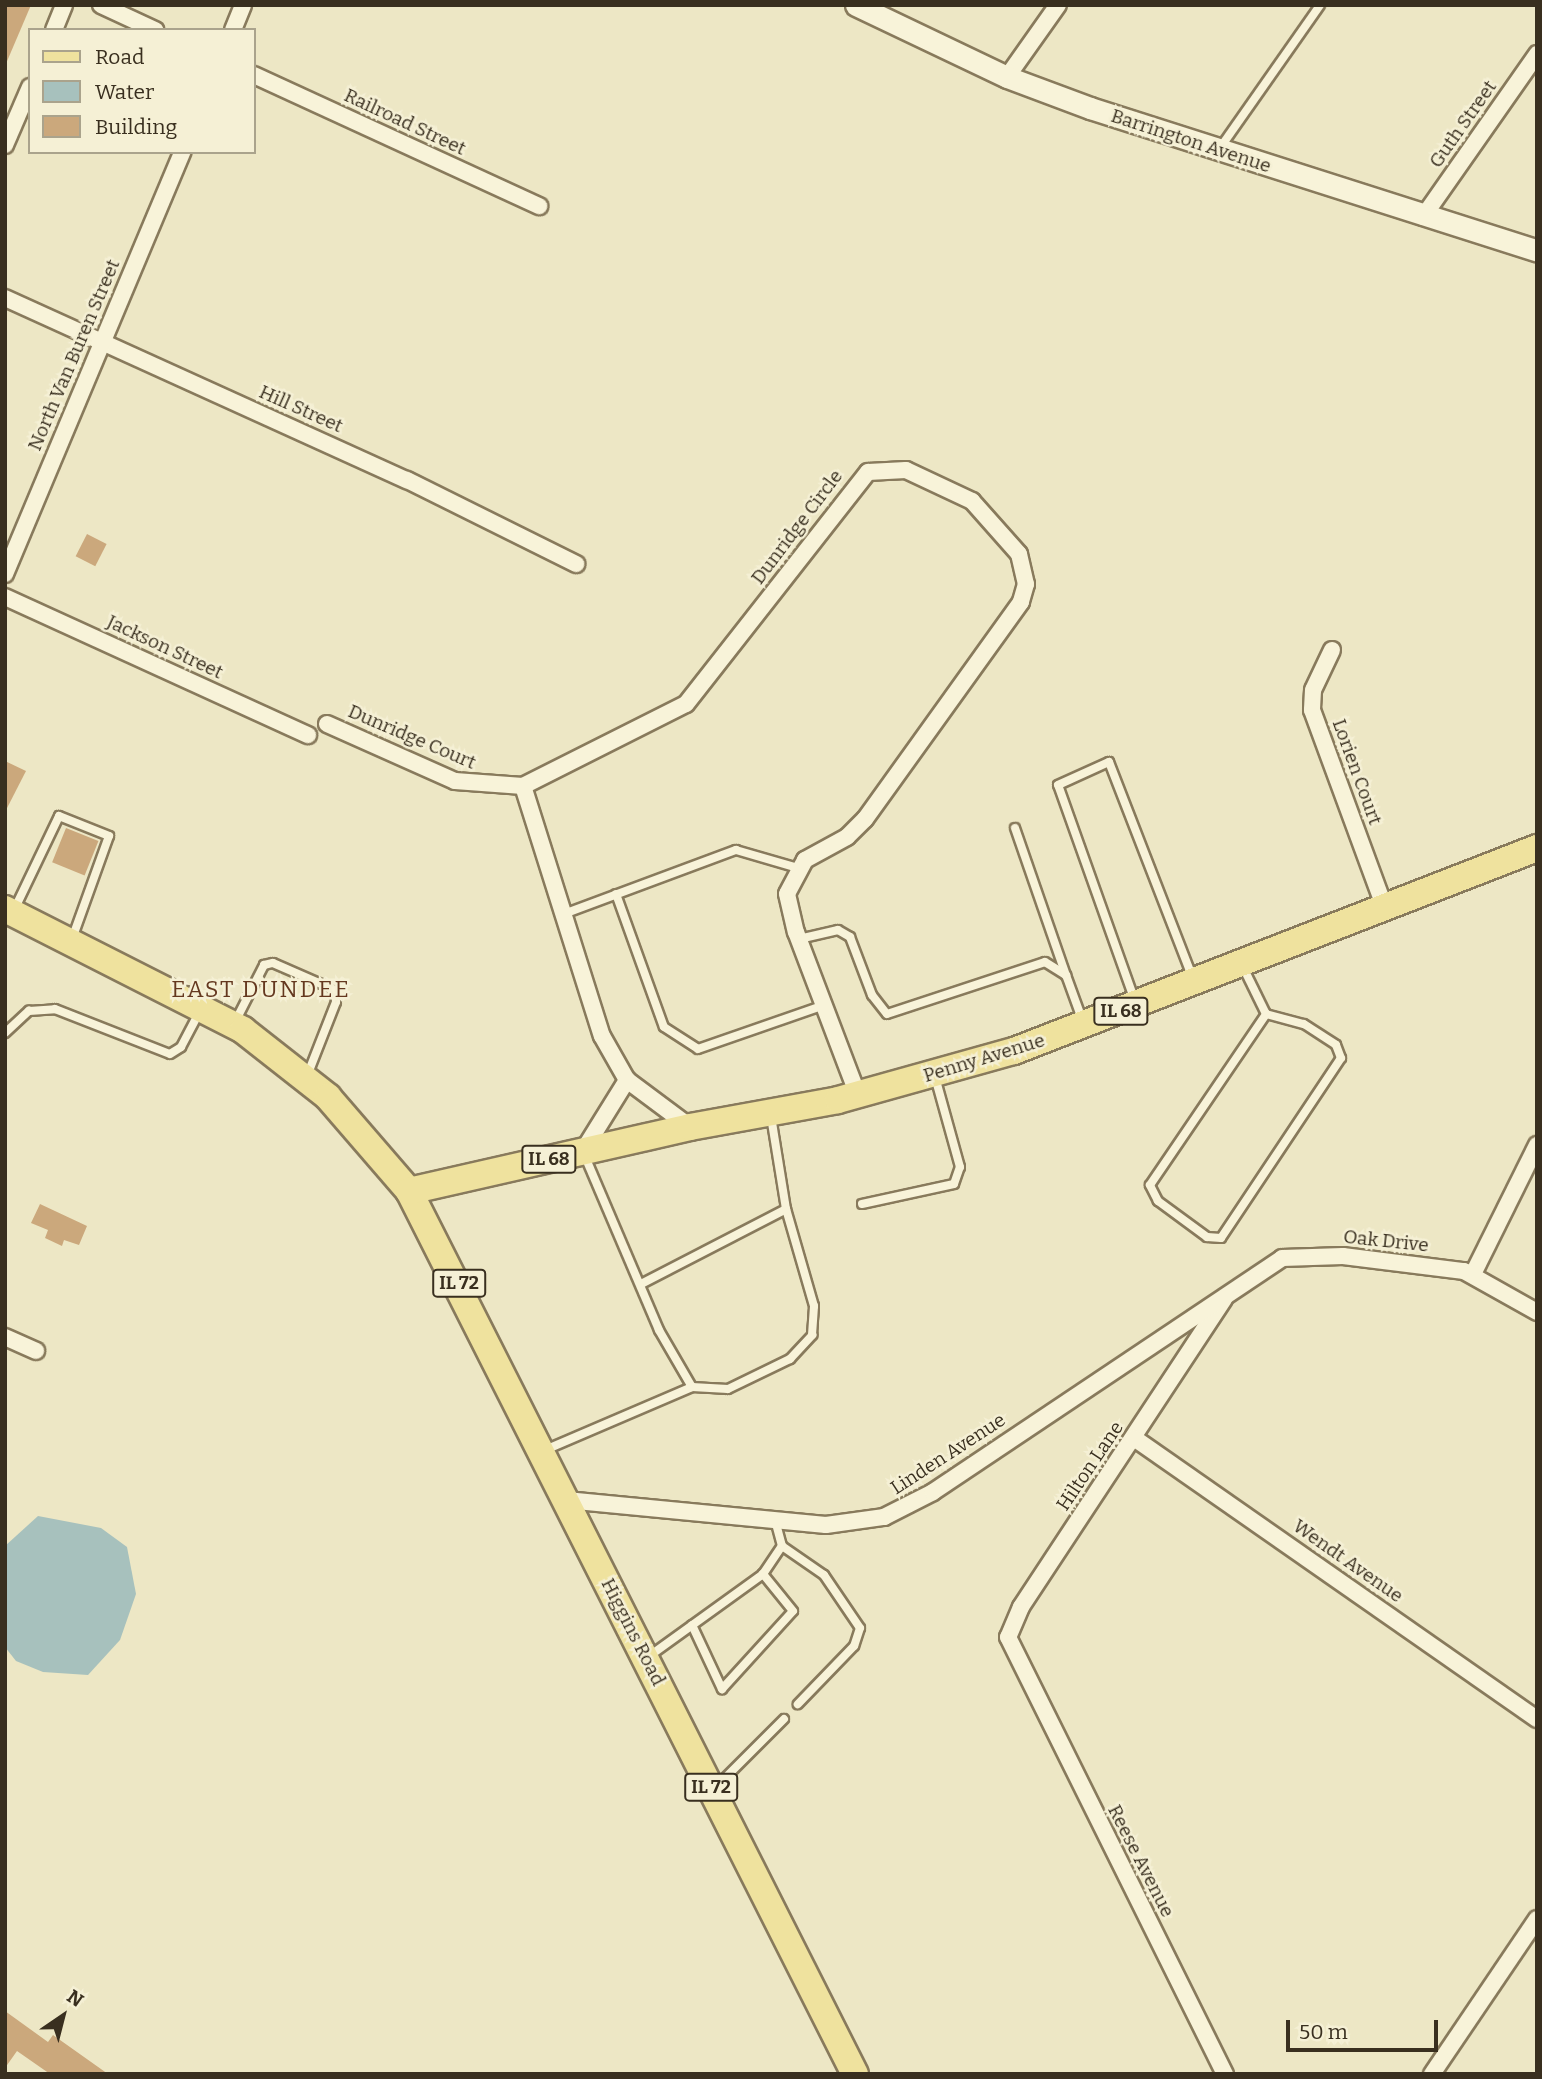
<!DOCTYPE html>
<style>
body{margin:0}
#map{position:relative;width:1542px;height:2079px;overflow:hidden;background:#ede7c5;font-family:Bitter,serif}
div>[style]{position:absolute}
.water>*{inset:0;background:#a7c1bd}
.building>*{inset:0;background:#cba87c;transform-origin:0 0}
.roads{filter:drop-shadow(2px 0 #887a5c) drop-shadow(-2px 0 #887a5c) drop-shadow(0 2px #887a5c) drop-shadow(0 -2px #887a5c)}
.service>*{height:8px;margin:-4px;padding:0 4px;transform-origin:4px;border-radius:4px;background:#f8f3d9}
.minor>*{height:16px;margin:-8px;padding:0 8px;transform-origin:8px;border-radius:8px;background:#f8f3d9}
.tertiary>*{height:21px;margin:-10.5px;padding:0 10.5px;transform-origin:10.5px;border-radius:10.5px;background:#f8f3d9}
.primary>*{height:26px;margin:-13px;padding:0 13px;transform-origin:13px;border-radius:13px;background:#efe29e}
span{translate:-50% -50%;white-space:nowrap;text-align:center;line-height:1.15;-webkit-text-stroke:5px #f5f0d5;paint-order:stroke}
.shield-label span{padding:2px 5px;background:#f5f0d5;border:2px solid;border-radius:5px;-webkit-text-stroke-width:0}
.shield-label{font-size:18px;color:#392f1f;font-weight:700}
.street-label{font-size:19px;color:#392f1f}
.quarter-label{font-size:23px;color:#64381f;letter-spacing:2px}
.frame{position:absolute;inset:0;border:7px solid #392f1f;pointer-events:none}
.legend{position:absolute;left:28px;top:28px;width:228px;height:126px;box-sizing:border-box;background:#f5f0d5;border:2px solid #aaa38c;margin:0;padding:9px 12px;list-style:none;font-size:21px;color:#392f1f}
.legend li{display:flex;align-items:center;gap:14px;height:35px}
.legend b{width:35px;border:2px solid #aaa38c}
.north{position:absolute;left:28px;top:1981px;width:70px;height:70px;-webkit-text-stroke:5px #f5f0d5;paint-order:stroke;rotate:35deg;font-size:19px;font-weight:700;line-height:28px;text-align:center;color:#392f1f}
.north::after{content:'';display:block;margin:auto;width:24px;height:32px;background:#392f1f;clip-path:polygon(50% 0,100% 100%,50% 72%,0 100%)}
.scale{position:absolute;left:1286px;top:2020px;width:152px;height:32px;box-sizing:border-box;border:4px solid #392f1f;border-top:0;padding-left:9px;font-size:21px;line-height:24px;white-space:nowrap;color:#392f1f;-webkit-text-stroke:5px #f5f0d5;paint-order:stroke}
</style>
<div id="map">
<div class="water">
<div style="clip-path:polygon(38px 1516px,101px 1528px,127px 1547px,136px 1594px,120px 1640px,88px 1675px,43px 1672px,16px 1661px,5px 1647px,5px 1546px)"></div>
</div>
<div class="building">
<div style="clip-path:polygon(5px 5px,31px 5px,5px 66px)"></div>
<div style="left:87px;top:534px;width:22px;height:25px;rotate:27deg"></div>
<div style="clip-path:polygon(5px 761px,26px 771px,5px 812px)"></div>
<div style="left:66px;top:828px;width:35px;height:37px;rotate:22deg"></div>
<div style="clip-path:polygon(40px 1204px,87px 1226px,79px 1245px,64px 1240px,62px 1246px,45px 1238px,48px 1230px,31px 1223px)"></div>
<div style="clip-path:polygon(5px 2011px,48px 2042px,53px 2035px,108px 2074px,50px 2074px,17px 2051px,5px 2068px)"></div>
</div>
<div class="roads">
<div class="service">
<div style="left:1220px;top:148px;width:174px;rotate:-55deg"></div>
<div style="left:1015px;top:828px;width:156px;rotate:70.9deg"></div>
<div style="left:616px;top:894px;width:141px;rotate:70.2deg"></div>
<div style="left:664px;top:1027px;width:40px;rotate:32.9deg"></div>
<div style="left:698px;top:1049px;width:133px;rotate:-19.2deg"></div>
<div style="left:15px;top:908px;width:102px;rotate:-64.4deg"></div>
<div style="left:59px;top:816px;width:54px;rotate:21.8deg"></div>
<div style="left:109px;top:836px;width:109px;rotate:109.8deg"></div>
<div style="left:561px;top:915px;width:187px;rotate:-20.4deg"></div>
<div style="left:736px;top:850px;width:65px;rotate:16.2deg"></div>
<div style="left:799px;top:939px;width:40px;rotate:-13deg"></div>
<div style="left:838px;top:930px;width:14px;rotate:30deg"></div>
<div style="left:850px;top:937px;width:62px;rotate:69.2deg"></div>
<div style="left:872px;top:995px;width:24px;rotate:52deg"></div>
<div style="left:887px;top:1014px;width:166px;rotate:-18.2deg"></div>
<div style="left:1045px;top:962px;width:25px;rotate:32deg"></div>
<div style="left:1066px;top:975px;width:47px;rotate:70deg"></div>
<div style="left:1243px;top:967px;width:52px;rotate:63.9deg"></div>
<div style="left:1266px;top:1014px;width:39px;rotate:15deg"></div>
<div style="left:1304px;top:1024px;width:38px;rotate:33deg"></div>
<div style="left:1336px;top:1045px;width:14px;rotate:69deg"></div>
<div style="left:1341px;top:1058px;width:216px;rotate:123.7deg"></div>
<div style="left:1221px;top:1238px;width:14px;rotate:-176deg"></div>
<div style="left:1207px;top:1237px;width:61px;rotate:-143.7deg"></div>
<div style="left:1158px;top:1201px;width:18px;rotate:-117deg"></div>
<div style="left:1150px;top:1185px;width:207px;rotate:-55.8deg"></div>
<div style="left:1135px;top:1001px;width:229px;rotate:-109.6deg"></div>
<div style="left:1058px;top:785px;width:56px;rotate:-24.3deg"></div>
<div style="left:1109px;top:762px;width:230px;rotate:68.8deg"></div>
<div style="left:235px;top:1022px;width:64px;rotate:-63deg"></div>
<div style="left:264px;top:965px;width:9px;rotate:-13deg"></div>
<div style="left:273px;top:963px;width:68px;rotate:23.5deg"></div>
<div style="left:335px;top:990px;width:12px;rotate:85deg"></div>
<div style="left:336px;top:1002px;width:79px;rotate:111.4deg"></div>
<div style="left:5px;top:1033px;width:33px;rotate:-43deg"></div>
<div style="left:29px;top:1011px;width:26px;rotate:-4deg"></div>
<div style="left:55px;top:1009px;width:123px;rotate:21.4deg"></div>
<div style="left:170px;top:1054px;width:13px;rotate:-32deg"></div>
<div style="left:181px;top:1047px;width:41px;rotate:-62.2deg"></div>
<div style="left:862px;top:1204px;width:94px;rotate:-12.3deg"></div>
<div style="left:954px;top:1184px;width:18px;rotate:-71deg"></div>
<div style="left:960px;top:1167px;width:93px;rotate:-105.5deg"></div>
<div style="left:641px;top:1284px;width:163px;rotate:-27.3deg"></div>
<div style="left:786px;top:1209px;width:94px;rotate:-99.2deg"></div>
<div style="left:692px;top:1387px;width:36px;rotate:3deg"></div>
<div style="left:728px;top:1389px;width:69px;rotate:-25.8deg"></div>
<div style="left:790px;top:1359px;width:33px;rotate:-47deg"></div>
<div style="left:812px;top:1335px;width:29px;rotate:-86deg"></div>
<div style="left:814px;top:1306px;width:101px;rotate:-106.1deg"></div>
<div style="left:545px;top:1450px;width:160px;rotate:-23.2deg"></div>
<div style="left:692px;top:1387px;width:66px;rotate:-120.1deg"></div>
<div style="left:659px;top:1330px;width:191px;rotate:-113.1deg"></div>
<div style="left:782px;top:1546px;width:51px;rotate:34.6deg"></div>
<div style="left:824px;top:1575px;width:64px;rotate:55.8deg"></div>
<div style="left:860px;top:1628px;width:19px;rotate:108deg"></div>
<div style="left:854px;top:1646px;width:81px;rotate:134deg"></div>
<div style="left:692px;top:1625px;width:71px;rotate:64.9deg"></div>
<div style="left:722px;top:1689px;width:105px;rotate:-47.7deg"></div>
<div style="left:793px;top:1611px;width:48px;rotate:-129deg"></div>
<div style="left:648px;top:1657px;width:142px;rotate:-35.8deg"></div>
<div style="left:763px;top:1574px;width:34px;rotate:-56deg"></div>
<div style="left:782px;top:1546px;width:27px;rotate:-105deg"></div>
<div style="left:714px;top:1789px;width:99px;rotate:-45deg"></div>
</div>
<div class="minor">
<div style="left:101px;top:5px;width:60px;rotate:24.8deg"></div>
<div style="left:54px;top:30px;width:27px;rotate:-68deg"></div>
<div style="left:233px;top:30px;width:27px;rotate:-68deg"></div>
<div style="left:254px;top:75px;width:314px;rotate:24.7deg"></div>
<div style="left:1007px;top:77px;width:88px;rotate:-54.7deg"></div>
<div style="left:5px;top:145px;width:63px;rotate:-66.7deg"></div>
<div style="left:1423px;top:217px;width:199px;rotate:-55deg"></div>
<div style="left:5px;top:298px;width:441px;rotate:24.4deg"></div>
<div style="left:407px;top:480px;width:189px;rotate:26.4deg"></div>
<div style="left:5px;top:574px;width:458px;rotate:-67.2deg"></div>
<div style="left:5px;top:597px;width:333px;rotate:24.5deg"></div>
<div style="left:1332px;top:650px;width:44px;rotate:115.4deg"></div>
<div style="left:1313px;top:690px;width:20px;rotate:93deg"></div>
<div style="left:1312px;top:710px;width:211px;rotate:69.8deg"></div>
<div style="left:327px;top:724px;width:140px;rotate:24deg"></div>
<div style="left:455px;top:781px;width:68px;rotate:4.2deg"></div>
<div style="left:523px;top:786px;width:182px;rotate:-26.7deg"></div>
<div style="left:686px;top:704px;width:295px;rotate:-51.9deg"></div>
<div style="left:868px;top:472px;width:38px;rotate:-3deg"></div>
<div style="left:906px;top:470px;width:73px;rotate:25.2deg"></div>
<div style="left:972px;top:501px;width:71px;rotate:48.4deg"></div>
<div style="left:1019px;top:554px;width:31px;rotate:77deg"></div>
<div style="left:1026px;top:584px;width:19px;rotate:106deg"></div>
<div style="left:1021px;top:602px;width:267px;rotate:125.7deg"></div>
<div style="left:865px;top:819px;width:25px;rotate:135deg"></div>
<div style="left:847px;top:837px;width:48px;rotate:151.3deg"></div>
<div style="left:805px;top:860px;width:38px;rotate:118deg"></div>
<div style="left:787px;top:894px;width:39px;rotate:77deg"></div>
<div style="left:796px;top:932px;width:174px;rotate:69.2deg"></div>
<div style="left:523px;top:786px;width:262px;rotate:72.5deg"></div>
<div style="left:602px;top:1036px;width:51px;rotate:60.4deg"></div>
<div style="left:627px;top:1080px;width:79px;rotate:36.7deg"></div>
<div style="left:583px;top:1151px;width:84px;rotate:-58.2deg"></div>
<div style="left:1473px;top:1274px;width:144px;rotate:-63.6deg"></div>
<div style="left:1224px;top:1299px;width:369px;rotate:123.4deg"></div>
<div style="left:1021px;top:1607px;width:33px;rotate:113deg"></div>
<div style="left:1008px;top:1637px;width:488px;rotate:63.6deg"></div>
<div style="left:5px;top:1337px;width:34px;rotate:24deg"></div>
<div style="left:1134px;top:1438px;width:491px;rotate:34.9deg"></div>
<div style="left:566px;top:1500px;width:261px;rotate:5.5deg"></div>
<div style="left:826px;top:1525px;width:59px;rotate:-7.9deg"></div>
<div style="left:884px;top:1517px;width:55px;rotate:-27deg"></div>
<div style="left:933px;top:1492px;width:420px;rotate:-33.8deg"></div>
<div style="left:1282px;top:1258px;width:61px;rotate:-1.9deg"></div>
<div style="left:1343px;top:1256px;width:122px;rotate:7.1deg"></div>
<div style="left:1464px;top:1271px;width:84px;rotate:29.3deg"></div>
<div style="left:1432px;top:2074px;width:187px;rotate:-55.9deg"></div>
</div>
<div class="tertiary">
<div style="left:856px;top:5px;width:167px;rotate:25.5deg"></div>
<div style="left:1007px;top:77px;width:89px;rotate:20.5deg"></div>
<div style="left:1090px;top:108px;width:469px;rotate:17.7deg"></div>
</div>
<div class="primary">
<div style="left:5px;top:909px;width:267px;rotate:26.9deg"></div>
<div style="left:243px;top:1030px;width:108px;rotate:38.2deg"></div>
<div style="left:328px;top:1097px;width:124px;rotate:49.2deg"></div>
<div style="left:409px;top:1191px;width:989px;rotate:63.2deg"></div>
<div style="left:409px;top:1191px;width:288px;rotate:-12.8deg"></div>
<div style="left:690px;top:1127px;width:150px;rotate:-10.3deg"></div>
<div style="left:838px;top:1100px;width:183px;rotate:-15.6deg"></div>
<div style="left:1014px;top:1051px;width:561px;rotate:-21.21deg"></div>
</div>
</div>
<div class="shield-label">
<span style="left:1121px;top:1011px">IL 68</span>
<span style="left:549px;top:1159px">IL 68</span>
<span style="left:459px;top:1283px">IL 72</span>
<span style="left:711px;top:1787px">IL 72</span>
</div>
<div class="street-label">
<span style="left:405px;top:122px;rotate:25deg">Railroad Street</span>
<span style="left:1463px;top:124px;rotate:-55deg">Guth Street</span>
<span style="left:1191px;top:141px;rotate:18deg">Barrington Avenue</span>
<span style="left:74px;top:355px;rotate:-67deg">North Van Buren Street</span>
<span style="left:301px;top:409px;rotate:24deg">Hill Street</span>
<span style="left:797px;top:527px;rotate:-53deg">Dunridge Circle</span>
<span style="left:165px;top:647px;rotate:25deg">Jackson Street</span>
<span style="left:412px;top:737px;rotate:23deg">Dunridge Court</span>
<span style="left:1357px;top:772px;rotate:70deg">Lorien Court</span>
<span style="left:984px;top:1058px;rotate:-17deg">Penny Avenue</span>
<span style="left:1386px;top:1241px;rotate:6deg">Oak Drive</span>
<span style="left:948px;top:1454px;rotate:-33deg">Linden Avenue</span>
<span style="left:1090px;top:1466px;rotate:-56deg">Hilton Lane</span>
<span style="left:1348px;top:1561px;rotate:35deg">Wendt Avenue</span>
<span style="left:633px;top:1632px;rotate:63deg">Higgins Road</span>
<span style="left:1141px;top:1861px;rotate:63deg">Reese Avenue</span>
</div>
<div class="quarter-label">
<span style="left:261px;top:989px">EAST DUNDEE</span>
</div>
<div class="frame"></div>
<ul class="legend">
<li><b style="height:9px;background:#efe29e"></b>Road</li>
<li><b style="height:19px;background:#a7c1bd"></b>Water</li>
<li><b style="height:19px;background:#cba87c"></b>Building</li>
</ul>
<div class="north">N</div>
<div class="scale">50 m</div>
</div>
